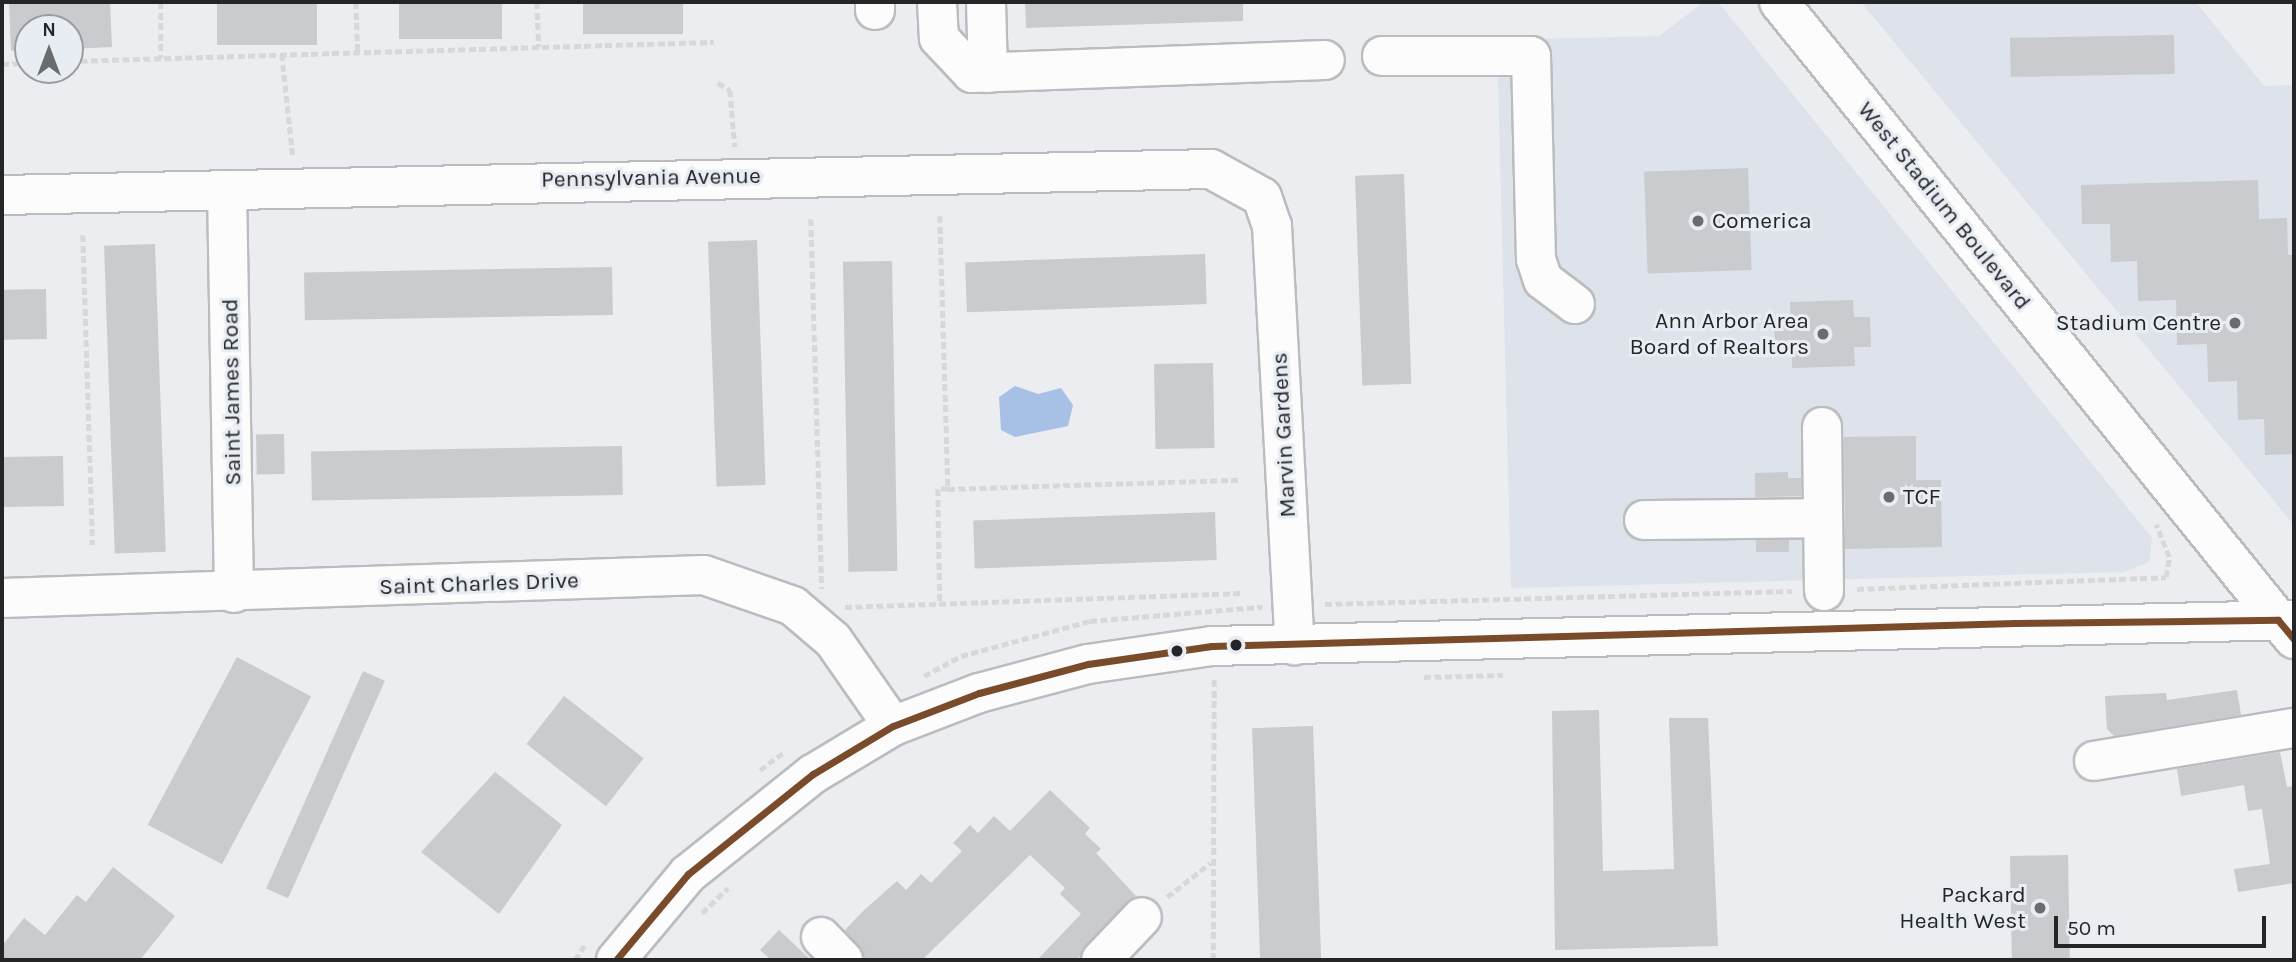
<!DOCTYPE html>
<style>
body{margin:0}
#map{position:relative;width:2296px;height:962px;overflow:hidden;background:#ebedf0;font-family:Karla,sans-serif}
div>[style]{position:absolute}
.built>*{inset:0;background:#dde2eb}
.water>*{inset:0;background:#a6c0e6}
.building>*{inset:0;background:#c9cbce;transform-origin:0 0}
.path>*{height:4.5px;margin-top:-2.25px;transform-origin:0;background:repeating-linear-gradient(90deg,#d7d8d8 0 7px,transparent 0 10.5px)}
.roads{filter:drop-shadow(2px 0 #bbbcbe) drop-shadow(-2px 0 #bbbcbe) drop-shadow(0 2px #bbbcbe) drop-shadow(0 -2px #bbbcbe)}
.minor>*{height:38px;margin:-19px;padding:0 19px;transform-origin:19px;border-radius:19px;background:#fcfcfd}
.major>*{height:38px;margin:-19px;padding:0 19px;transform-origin:19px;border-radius:19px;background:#fcfcfd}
.bus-1>*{height:7px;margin:-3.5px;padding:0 3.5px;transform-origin:3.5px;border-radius:3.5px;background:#7a4b2a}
.dots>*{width:19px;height:19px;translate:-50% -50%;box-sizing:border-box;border:4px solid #e8ecf3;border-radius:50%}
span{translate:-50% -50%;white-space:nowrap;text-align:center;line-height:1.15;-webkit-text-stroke:6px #e8ecf3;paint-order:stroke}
.street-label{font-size:23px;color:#242527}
.poi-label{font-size:23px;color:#242527}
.left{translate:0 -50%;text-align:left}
.right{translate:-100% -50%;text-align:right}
.frame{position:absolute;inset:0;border:4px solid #242527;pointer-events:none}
.north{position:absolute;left:14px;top:14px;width:70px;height:70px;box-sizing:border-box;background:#e8ecf3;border:2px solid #9a9ca1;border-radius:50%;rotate:0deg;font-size:19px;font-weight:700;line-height:28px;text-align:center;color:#242527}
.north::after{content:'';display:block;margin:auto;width:24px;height:32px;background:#6a6b6d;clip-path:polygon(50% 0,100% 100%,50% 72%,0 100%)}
.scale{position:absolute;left:2054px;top:916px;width:212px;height:32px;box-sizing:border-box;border:4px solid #242527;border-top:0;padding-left:9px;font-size:21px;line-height:24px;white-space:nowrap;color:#242527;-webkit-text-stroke:5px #e8ecf3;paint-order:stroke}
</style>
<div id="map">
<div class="built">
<div style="clip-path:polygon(1704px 2px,1718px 2px,2152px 538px,2149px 562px,2124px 572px,1511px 588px,1497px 40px,1659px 36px)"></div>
<div style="clip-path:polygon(1861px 2px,2196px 2px,2264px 86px,2294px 85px,2294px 525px)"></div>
</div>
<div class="water">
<div style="clip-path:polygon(1015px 386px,1038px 394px,1061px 388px,1073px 405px,1068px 426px,1015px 437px,1001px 430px,999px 397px)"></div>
</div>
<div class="building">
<div style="clip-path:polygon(9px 2px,110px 2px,112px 47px,70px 49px,70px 28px,28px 28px,28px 50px,11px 51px)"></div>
<div style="left:217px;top:2px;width:100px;height:43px"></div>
<div style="left:399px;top:2px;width:103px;height:37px"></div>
<div style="left:583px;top:2px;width:100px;height:32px"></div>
<div style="clip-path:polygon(1025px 2px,1243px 2px,1243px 21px,1026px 28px)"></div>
<div style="left:2174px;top:35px;width:39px;height:164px;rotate:89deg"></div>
<div style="left:1748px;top:168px;width:102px;height:104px;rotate:88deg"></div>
<div style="left:1404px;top:174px;width:210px;height:49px;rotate:88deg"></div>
<div style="clip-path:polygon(2258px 180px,2259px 219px,2287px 218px,2288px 255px,2294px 255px,2294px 454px,2265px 455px,2264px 419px,2238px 420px,2237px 381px,2208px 382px,2207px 344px,2177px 345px,2176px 300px,2138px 301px,2137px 261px,2111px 262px,2110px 224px,2082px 224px,2081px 185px)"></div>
<div style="left:757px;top:240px;width:245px;height:49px;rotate:88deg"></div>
<div style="left:155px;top:244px;width:308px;height:51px;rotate:88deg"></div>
<div style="left:1205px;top:254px;width:50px;height:240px;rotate:88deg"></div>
<div style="left:892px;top:261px;width:310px;height:49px;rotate:89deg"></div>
<div style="left:612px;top:267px;width:48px;height:308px;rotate:89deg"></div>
<div style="left:46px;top:289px;width:50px;height:44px;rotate:89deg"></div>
<div style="clip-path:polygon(1853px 300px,1854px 317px,1870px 317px,1871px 347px,1854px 347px,1855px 366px,1792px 368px,1792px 347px,1775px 348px,1774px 320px,1791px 320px,1790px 302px)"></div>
<div style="left:1213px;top:363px;width:85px;height:59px;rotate:89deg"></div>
<div style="left:284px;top:434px;width:40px;height:28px;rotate:89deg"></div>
<div style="clip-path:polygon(1916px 436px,1916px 480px,1941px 480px,1942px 547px,1845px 549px,1844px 437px)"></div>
<div style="left:622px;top:446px;width:49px;height:311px;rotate:89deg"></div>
<div style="left:63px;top:456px;width:50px;height:61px;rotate:89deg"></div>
<div style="clip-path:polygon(1788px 472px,1788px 478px,1801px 478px,1801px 496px,1755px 497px,1755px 473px)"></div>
<div style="left:1215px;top:512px;width:48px;height:242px;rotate:88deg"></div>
<div style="left:1789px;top:540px;width:12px;height:33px;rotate:90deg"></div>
<div style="left:237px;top:657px;width:84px;height:190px;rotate:28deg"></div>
<div style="left:363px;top:671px;width:24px;height:238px;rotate:24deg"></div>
<div style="clip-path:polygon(2237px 690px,2241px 715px,2114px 736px,2107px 729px,2105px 696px,2166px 693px,2167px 700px)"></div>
<div style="left:564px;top:696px;width:101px;height:61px;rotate:38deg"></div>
<div style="clip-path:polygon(1599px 710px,1603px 871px,1674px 869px,1669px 718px,1708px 718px,1718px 946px,1555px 950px,1552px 711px)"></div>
<div style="left:1313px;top:726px;width:234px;height:61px;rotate:88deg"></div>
<div style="clip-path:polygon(2280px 752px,2287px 787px,2294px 786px,2294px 883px,2238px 892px,2234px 869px,2270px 864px,2262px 809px,2248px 811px,2244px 785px,2181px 796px,2177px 769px)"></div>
<div style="clip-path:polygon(495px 772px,562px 825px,499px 914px,421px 852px)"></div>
<div style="clip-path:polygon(1050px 790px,1090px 828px,1085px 834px,1101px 849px,1096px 853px,1136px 896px,1076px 960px,1037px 960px,1081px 914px,1060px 894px,1065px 888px,1030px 855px,922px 960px,864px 960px,845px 930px,862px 912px,897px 881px,906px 890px,921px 874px,931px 883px,962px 851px,953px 843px,970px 825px,978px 833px,994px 816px,1010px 831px)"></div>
<div style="left:2068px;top:855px;width:105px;height:58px;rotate:89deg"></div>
<div style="clip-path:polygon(113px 867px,175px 916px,140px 960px,2px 960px,2px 946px,24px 918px,45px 935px,77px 895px,86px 902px)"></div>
<div style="clip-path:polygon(779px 930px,811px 960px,771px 960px,760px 950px)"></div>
</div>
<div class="path">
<div style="left:161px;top:2px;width:56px;rotate:90deg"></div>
<div style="left:356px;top:2px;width:51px;rotate:87.8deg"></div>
<div style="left:537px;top:2px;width:45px;rotate:87.5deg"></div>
<div style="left:282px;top:54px;width:104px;rotate:83.9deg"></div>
<div style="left:70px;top:61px;width:644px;rotate:-1.69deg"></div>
<div style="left:2px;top:64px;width:26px;rotate:-2deg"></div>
<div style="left:718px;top:83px;width:14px;rotate:30deg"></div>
<div style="left:730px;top:90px;width:57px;rotate:85deg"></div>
<div style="left:940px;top:216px;width:273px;rotate:88.3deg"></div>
<div style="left:948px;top:489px;width:10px;rotate:180deg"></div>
<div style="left:938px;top:489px;width:115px;rotate:89deg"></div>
<div style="left:811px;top:219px;width:370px;rotate:88.3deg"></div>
<div style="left:83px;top:235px;width:310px;rotate:88.2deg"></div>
<div style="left:948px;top:489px;width:293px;rotate:-1.8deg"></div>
<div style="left:1857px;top:589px;width:309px;rotate:-2.2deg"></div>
<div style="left:2166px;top:577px;width:20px;rotate:-81deg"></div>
<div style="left:2169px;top:557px;width:35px;rotate:-112deg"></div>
<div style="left:1325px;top:604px;width:467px;rotate:-1.6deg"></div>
<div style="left:845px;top:607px;width:398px;rotate:-2deg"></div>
<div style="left:924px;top:676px;width:42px;rotate:-28.4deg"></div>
<div style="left:961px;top:656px;width:134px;rotate:-15.2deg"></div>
<div style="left:1090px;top:621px;width:173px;rotate:-4.7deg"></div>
<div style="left:1424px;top:677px;width:79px;rotate:-1.5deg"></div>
<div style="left:760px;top:770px;width:30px;rotate:-37deg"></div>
<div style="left:1167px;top:897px;width:55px;rotate:-38.3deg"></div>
<div style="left:702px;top:913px;width:36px;rotate:-44deg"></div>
<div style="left:575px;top:960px;width:17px;rotate:-57deg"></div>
<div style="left:1213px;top:960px;width:282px;rotate:-89.8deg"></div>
</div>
<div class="roads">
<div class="minor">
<div style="left:875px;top:2px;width:8px;rotate:90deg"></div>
<div style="left:937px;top:2px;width:36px;rotate:87deg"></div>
<div style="left:939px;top:38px;width:48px;rotate:46.7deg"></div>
<div style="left:972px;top:73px;width:353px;rotate:-2.1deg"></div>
<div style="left:986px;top:2px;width:71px;rotate:88.4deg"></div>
<div style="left:1382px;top:56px;width:149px"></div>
<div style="left:1531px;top:56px;width:203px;rotate:88.6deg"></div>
<div style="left:1536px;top:259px;width:22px;rotate:72deg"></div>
<div style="left:1543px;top:280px;width:40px;rotate:37deg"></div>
<div style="left:227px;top:190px;width:403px;rotate:89deg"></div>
<div style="left:2px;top:195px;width:1209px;rotate:-1.23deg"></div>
<div style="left:1211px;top:169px;width:58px;rotate:28.8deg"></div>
<div style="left:1262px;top:197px;width:31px;rotate:71deg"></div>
<div style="left:1272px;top:226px;width:420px;rotate:86.9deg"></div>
<div style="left:1822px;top:427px;width:164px;rotate:89.3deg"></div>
<div style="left:1644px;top:520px;width:179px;rotate:-0.6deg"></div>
<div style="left:2px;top:598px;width:702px;rotate:-1.88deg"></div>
<div style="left:704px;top:575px;width:94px;rotate:19.2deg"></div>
<div style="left:793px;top:606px;width:52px;rotate:40.4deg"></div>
<div style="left:833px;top:640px;width:105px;rotate:55.1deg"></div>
<div style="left:2094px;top:761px;width:203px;rotate:-9.4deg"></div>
<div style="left:821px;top:937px;width:32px;rotate:46deg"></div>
<div style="left:616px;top:960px;width:112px;rotate:-50.1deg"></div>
<div style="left:688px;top:874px;width:160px;rotate:-38.7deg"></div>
<div style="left:813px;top:774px;width:93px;rotate:-31deg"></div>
<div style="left:893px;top:726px;width:92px;rotate:-21deg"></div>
<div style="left:979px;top:693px;width:113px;rotate:-14.9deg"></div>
<div style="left:1088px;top:664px;width:125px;rotate:-8.3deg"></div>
<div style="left:1212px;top:646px;width:1082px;rotate:-1.38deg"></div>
<div style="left:1101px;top:960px;width:59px;rotate:-46.4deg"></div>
</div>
<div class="major">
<div style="left:1779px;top:2px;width:819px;rotate:51.05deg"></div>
</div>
</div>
<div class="bus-1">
<div style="left:616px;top:960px;width:112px;rotate:-50.1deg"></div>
<div style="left:688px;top:874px;width:160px;rotate:-38.7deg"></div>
<div style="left:813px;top:774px;width:93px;rotate:-31deg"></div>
<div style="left:893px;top:726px;width:92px;rotate:-21deg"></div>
<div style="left:979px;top:693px;width:113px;rotate:-14.9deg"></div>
<div style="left:1088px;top:664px;width:125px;rotate:-8.3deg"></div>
<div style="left:1212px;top:646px;width:803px;rotate:-1.64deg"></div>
<div style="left:2015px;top:623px;width:263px;rotate:-0.7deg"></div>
<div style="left:2278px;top:620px;width:25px;rotate:50deg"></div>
</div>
<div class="dots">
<div style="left:1698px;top:221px;background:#6a6b6d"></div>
<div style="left:2235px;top:323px;background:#6a6b6d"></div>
<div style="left:1823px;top:334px;background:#6a6b6d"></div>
<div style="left:1889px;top:497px;background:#6a6b6d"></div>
<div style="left:1236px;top:645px;background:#242527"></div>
<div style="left:1177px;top:651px;background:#242527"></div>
<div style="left:2040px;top:908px;background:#6a6b6d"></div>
</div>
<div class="street-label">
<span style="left:651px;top:178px;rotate:-1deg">Pennsylvania Avenue</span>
<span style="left:1944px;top:206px;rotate:51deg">West Stadium Boulevard</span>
<span style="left:232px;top:392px;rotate:-91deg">Saint James Road</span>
<span style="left:1284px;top:435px;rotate:-93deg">Marvin Gardens</span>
<span style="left:479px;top:584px;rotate:-2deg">Saint Charles Drive</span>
</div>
<div class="poi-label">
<span class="left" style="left:1712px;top:221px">Comerica</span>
<span class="right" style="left:1809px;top:334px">Ann Arbor Area<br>Board of Realtors</span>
<span class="right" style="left:2221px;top:323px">Stadium Centre</span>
<span class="left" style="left:1903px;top:497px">TCF</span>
<span class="right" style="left:2026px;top:908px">Packard<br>Health West</span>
</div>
<div class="frame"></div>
<div class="north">N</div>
<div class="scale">50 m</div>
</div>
